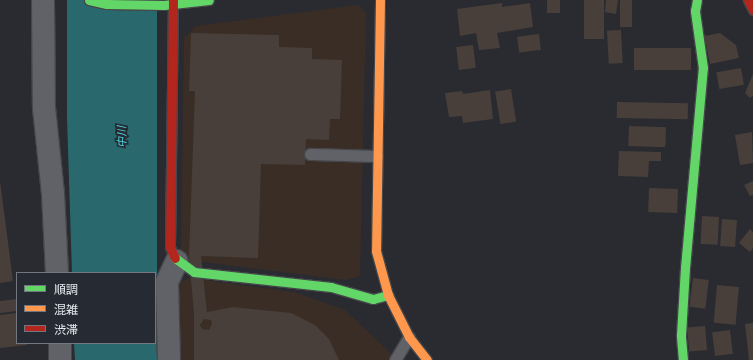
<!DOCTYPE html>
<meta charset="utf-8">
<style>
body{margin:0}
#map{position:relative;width:753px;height:360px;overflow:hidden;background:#292b30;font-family:Inter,"Noto Sans JP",sans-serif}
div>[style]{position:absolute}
.commercial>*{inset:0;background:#3a2d25}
.water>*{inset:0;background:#29696e}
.building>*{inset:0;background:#483f3a;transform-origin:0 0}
.roads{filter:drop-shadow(1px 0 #45474b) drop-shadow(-1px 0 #45474b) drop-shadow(0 1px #45474b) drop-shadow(0 -1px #45474b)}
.lane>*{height:11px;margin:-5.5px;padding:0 5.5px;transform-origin:5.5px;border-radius:5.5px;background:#616267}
.street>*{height:22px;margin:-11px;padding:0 11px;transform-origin:11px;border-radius:11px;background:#616267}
.fast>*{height:9px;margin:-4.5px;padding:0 4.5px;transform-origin:4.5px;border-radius:4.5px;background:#63d668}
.slow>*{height:9px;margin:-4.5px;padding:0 4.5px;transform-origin:4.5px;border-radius:4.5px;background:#ff974d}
.jam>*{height:9px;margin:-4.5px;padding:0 4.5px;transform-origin:4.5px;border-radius:4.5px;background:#b3261e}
span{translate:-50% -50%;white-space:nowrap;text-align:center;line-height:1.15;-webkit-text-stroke:3.5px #262a33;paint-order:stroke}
.water-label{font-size:11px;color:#4fd6e1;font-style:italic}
.legend{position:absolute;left:16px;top:272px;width:140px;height:72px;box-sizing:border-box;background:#262a33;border:1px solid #73767e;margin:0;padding:5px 7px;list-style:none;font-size:12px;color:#e6e9ef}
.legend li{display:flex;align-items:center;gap:8px;height:20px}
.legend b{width:20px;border:1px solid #73767e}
</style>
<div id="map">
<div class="commercial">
<div style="clip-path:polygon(358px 5px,366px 13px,360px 276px,346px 280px,194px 261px,186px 257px,181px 249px,184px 38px,196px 26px)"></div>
<div style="clip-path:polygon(189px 278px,294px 292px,345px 310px,398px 360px,178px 360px,177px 283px)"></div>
</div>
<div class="water">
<div style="clip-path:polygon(67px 0,157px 0,157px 360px,75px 360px,74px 343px,155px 343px,155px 273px,72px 273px,67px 118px)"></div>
</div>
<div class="building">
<div style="left:547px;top:0;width:13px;height:13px"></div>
<div style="left:584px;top:0;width:20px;height:39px"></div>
<div style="clip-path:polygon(606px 0,618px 0,616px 14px,605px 12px)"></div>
<div style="left:620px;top:0;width:12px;height:27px"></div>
<div style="clip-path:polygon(502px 3px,502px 7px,530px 3px,533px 27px,497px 33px,500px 48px,479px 50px,476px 33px,460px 36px,457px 9px)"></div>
<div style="left:621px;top:30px;width:33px;height:14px;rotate:87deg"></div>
<div style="clip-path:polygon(evenodd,191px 33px,279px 35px,279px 47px,312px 48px,312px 59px,342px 60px,340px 119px,330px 119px,329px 140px,306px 139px,305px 165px,261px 164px,258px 258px,201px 256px,207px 312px,233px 307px,291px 313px,315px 325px,329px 339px,339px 360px,194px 360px,194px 314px,189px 256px,195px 91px,189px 91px,191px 33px,204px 319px,211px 320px,212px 324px,209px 330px,202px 329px,200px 325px,204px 319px)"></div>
<div style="clip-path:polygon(720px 33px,736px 45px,739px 58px,710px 64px,704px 36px)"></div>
<div style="left:539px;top:34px;width:16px;height:22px;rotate:83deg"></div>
<div style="left:473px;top:45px;width:23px;height:17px;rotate:83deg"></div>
<div style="left:634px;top:48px;width:57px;height:22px"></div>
<div style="left:741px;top:68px;width:17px;height:25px;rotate:80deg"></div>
<div style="clip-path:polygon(753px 74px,753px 96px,750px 98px,745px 93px)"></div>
<div style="left:511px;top:89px;width:33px;height:16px;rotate:81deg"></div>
<div style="clip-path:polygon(490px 90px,493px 119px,463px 123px,462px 116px,449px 117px,445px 93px,462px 91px,463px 94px)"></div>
<div style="left:617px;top:102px;width:71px;height:16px;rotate:1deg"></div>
<div style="left:629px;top:126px;width:37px;height:20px;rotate:2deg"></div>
<div style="clip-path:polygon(752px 132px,753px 163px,740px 165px,735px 135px)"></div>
<div style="clip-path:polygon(619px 151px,661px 152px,661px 161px,649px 161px,648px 177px,618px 176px)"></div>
<div style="clip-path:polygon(0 181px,13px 281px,0 283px)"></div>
<div style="clip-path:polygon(753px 181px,753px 195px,750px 196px,744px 185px)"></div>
<div style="left:649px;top:188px;width:29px;height:24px;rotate:2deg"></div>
<div style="left:702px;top:216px;width:17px;height:28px;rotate:3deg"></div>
<div style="left:722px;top:219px;width:15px;height:27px;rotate:4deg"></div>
<div style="clip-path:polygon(750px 229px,753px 232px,753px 248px,750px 252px,739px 243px)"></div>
<div style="left:693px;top:278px;width:16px;height:29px;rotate:7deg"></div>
<div style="left:717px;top:285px;width:22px;height:38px;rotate:5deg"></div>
<div style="clip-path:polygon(17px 299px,17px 311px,0 313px,0 301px)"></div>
<div style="clip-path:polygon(17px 313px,17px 343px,27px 343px,27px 345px,0 348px,0 315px)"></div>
<div style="clip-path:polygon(753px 323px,753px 360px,749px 360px,745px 324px)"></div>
<div style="left:705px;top:326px;width:24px;height:18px;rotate:85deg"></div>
<div style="left:730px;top:330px;width:24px;height:18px;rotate:83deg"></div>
</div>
<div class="roads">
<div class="lane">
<div style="left:310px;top:154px;width:67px;rotate:1.7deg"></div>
<div style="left:395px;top:360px;width:27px;rotate:-59deg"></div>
</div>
<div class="street">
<div style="left:43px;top:0;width:108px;rotate:89.5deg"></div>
<div style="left:44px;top:108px;width:86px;rotate:84deg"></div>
<div style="left:53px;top:194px;width:79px;rotate:87.1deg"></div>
<div style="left:60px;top:343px;width:17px;rotate:90deg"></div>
<div style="left:169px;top:360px;width:78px;rotate:-91.5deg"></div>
<div style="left:167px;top:282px;width:23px;rotate:-65deg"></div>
</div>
<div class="fast">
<div style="left:89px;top:0;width:18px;rotate:13deg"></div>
<div style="left:107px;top:4px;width:57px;rotate:1deg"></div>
<div style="left:164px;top:5px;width:45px;rotate:-6.3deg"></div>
<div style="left:175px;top:258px;width:24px;rotate:36deg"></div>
<div style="left:194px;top:272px;width:138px;rotate:6.2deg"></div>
<div style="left:331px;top:287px;width:44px;rotate:15.9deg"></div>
<div style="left:373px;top:299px;width:16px;rotate:-15deg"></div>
<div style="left:683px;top:360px;width:25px;rotate:-95deg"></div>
<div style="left:681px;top:335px;width:67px;rotate:-86.6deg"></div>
<div style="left:685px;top:268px;width:201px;rotate:-84.9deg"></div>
<div style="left:703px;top:68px;width:58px;rotate:-98deg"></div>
<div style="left:695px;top:11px;width:11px;rotate:-80deg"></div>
</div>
<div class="slow">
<div style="left:380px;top:0;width:251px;rotate:90.9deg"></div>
<div style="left:376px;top:251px;width:46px;rotate:74.7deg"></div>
<div style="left:388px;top:295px;width:47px;rotate:63.4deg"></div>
<div style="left:409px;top:337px;width:29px;rotate:52deg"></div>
</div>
<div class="jam">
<div style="left:173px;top:0;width:247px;rotate:90.7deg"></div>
<div style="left:170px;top:247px;width:12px;rotate:66deg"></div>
<div style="left:748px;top:0;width:11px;rotate:63deg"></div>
</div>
</div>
<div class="water-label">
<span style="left:122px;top:137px;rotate:-92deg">中川</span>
</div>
<ul class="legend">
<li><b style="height:5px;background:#63d668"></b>順調</li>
<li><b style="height:5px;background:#ff974d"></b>混雑</li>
<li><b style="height:5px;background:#b3261e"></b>渋滞</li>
</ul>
</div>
